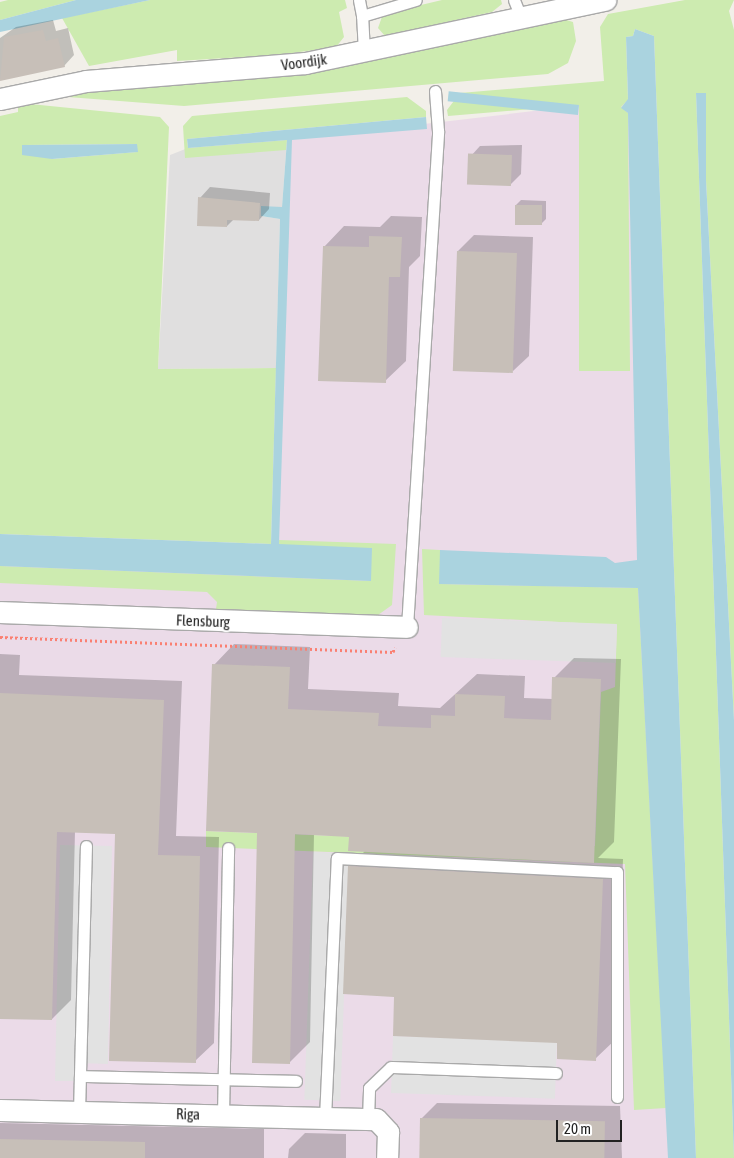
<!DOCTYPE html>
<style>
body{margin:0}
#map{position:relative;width:734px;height:1158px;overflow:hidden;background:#f2efe9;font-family:"Asap Condensed",sans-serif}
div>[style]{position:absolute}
.residential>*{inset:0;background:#e0dfdf}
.industrial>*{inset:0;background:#ebdbe8}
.grass>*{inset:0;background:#cdebb0}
.parking>*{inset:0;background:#e2e2e2;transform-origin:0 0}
.water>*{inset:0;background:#aad3df;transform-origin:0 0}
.shadow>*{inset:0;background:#0003}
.building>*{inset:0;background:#c7bfb8;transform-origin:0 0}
.path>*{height:3px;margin-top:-1.5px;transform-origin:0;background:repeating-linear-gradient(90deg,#fa8072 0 2.5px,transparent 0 5px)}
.roads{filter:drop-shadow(1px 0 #a9a9a9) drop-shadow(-1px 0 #a9a9a9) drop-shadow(0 1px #a9a9a9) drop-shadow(0 -1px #a9a9a9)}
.service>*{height:11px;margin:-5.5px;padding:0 5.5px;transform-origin:5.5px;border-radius:5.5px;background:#fff}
.minor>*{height:21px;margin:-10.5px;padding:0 10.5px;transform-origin:10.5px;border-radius:10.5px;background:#fff}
span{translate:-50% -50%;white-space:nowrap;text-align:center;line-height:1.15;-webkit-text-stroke:4px #fff;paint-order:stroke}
.street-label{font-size:15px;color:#222}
.scale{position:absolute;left:556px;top:1120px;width:66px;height:22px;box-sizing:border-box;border:2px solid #222;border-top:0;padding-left:6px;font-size:15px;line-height:18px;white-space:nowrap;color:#222;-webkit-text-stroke:4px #fff;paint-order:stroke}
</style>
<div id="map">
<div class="residential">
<div style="clip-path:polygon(287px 140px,282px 207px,261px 216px,280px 219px,276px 368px,158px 369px,170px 155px,188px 148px)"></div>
</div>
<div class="industrial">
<div style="clip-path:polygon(628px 100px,684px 1158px,0 1158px,0 553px,274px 562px,290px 133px,424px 124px)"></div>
</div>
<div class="grass">
<div style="clip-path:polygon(8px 0,76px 0,0 20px,0 2px)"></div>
<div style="clip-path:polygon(150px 0,345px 0,347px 8px,339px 12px,344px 37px,336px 47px,278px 55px,177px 61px,177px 50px,89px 66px,62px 18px)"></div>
<div style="clip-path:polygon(442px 0,501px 0,502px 4px,492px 12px,385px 36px,378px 28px,383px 14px)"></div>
<div style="clip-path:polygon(685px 0,734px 0,729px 11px,734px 30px,734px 720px,706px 180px,706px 94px,696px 93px,734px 1158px,696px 1158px,654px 36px,635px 29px,633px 36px,626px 37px,628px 100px,621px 107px,628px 113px,630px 371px,579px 371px,579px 105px,448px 116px,447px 110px,460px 93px,604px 81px,600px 27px,608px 14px)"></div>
<div style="clip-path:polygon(563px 19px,573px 22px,576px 41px,568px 63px,548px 74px,184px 106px,68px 97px,68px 94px,120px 85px,327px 70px)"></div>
<div style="clip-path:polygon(407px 97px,426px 111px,426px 117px,187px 139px,188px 148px,287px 140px,286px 150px,185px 158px,183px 126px,192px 116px)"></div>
<div style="clip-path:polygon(evenodd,30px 104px,160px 117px,169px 127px,158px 369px,276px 368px,271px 544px,0 534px,0 116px,18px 112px,18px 105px,30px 104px,137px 144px,137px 152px,52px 159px,23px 145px,137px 144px)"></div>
<div style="clip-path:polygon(279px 540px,396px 544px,392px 605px,378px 615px,216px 609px,217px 602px,207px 592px,0 583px,0 566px,371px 581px,279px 544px)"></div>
<div style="clip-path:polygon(422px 549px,440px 550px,440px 584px,638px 588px,666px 1108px,634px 1110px,625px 864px,206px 847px,206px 831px,595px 846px,601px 692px,615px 687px,617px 625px,424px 615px)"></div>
</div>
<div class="parking">
<div style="left:442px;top:618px;width:175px;height:39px;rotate:2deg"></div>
<div style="clip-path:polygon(60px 845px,112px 846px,108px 1064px,80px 1063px,80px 1081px,55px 1081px)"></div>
<div style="left:313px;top:852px;width:36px;height:248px;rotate:2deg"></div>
<div style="left:393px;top:1036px;width:164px;height:57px;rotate:2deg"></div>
</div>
<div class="water">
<div style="clip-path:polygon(76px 0,150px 0,0 32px,0 20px)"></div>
<div style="clip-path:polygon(635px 29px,654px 36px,696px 1158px,668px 1158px,638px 588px,439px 584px,440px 550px,606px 557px,615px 563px,637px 560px,628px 113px,621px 108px,628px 99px,626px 37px,633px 36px)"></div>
<div style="clip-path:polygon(696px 93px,706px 93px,706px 180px,734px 720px,734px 1158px)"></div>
<div style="left:579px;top:105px;width:10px;height:131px;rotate:96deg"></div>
<div style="clip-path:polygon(426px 117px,427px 129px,292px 140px,279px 544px,372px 548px,371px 581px,0 566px,0 534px,271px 544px,280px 219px,261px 216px,261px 206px,282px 207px,287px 140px,188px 148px,187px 139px)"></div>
<div style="clip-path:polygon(137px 144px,138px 152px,52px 159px,22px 155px,22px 145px)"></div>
</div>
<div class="shadow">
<div style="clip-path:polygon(53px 20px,56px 31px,68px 28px,74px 55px,64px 66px,0 80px,0 38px,16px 27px)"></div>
<div style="clip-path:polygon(522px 145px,521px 174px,510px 185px,470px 157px,480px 146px)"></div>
<div style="clip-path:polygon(210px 187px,270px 193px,269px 209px,259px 220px,234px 219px,227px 226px,200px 198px)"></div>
<div style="clip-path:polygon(521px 200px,546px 201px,546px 219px,541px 224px,516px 205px)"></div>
<div style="clip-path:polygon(391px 216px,422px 217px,420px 256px,409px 267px,406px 361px,385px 381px,324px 247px,344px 226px,380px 227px)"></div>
<div style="clip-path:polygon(474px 235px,533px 237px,529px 356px,513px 371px,458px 251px)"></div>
<div style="clip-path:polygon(234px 644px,310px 647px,308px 689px,399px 693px,398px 706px,440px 708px,477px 674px,525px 676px,524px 698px,553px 699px,554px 678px,574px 658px,621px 659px,614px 842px,598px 858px,623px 859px,616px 1039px,595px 1059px,559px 1041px,396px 996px,349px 867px,365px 851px,350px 835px,314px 834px,310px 1042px,289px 1063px,258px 832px,214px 665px)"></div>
<div style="clip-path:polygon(0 654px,20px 655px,19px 675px,182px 681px,176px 836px,219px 837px,214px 1043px,195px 1061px,116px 833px,75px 831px,71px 1000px,52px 1019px,0 1018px)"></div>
<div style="clip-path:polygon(437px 1103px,620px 1106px,622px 1158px,420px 1158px,421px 1119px)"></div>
<div style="clip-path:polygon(0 1123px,264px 1129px,264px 1158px,0 1158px)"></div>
<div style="clip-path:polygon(305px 1133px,346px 1134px,346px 1158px,288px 1158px,289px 1149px)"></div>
</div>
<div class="building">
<div style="clip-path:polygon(43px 30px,46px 41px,58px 38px,65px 67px,0 81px,4px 37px)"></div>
<div style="left:512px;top:155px;width:31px;height:44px;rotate:92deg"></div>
<div style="clip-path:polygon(198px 197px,260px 203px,259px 221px,227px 220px,227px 227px,197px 226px)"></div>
<div style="left:515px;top:205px;width:27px;height:20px"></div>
<div style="clip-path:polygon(369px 236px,402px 237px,400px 277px,389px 277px,386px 383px,318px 381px,323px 246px,369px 247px)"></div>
<div style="left:457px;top:251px;width:60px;height:120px;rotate:2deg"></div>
<div style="clip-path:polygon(212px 664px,290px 667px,288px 709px,379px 713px,378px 726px,431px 728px,431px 715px,455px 716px,455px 694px,505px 696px,504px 718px,551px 720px,552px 677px,601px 679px,594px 863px,348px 851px,349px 837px,295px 834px,290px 1064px,252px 1063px,257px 833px,206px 831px)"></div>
<div style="clip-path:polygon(0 693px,164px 700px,158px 855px,200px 856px,196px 1063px,109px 1061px,115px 834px,57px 832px,52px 1020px,0 1019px)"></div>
<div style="clip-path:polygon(348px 866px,603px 879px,596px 1061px,557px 1059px,557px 1043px,393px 1036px,394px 997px,343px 994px)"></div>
<div style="left:420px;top:1118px;width:185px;height:40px;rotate:1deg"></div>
<div style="clip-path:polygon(0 1139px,145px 1142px,145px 1158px,0 1158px)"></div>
</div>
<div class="path">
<div style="left:0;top:637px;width:393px;rotate:2.2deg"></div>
<div style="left:393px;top:652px;width:5px;rotate:-68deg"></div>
</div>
<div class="roads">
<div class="service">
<div style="left:359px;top:0;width:16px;rotate:79deg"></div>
<div style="left:514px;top:0;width:18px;rotate:68deg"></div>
<div style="left:364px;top:52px;width:36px;rotate:-93deg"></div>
<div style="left:362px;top:16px;width:56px;rotate:-16.5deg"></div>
<div style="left:407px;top:627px;width:497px;rotate:-86.4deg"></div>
<div style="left:438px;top:131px;width:40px;rotate:-94.3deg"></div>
<div style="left:80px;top:1076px;width:216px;rotate:1.3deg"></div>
<div style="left:79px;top:1112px;width:266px;rotate:-88.5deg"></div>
<div style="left:223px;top:1115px;width:267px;rotate:-88.9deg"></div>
<div style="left:325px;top:1118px;width:260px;rotate:-87.4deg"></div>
<div style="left:337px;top:858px;width:280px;rotate:2.9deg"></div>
<div style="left:617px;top:872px;width:225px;rotate:90deg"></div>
<div style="left:368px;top:1119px;width:31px;rotate:-88deg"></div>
<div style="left:369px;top:1088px;width:30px;rotate:-44deg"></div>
<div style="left:391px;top:1067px;width:165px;rotate:2.1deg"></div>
</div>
<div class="minor">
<div style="left:0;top:99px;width:88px;rotate:-11.8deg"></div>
<div style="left:86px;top:81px;width:220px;rotate:-4.7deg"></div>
<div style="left:305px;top:63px;width:307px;rotate:-11.9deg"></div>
<div style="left:0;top:612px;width:407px;rotate:2.1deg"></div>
<div style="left:0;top:1110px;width:376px;rotate:1.4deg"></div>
<div style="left:376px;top:1119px;width:18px;rotate:47deg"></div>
<div style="left:388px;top:1132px;width:26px;rotate:92deg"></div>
</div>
</div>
<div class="street-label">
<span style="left:304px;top:62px;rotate:-8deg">Voordijk</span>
<span style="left:203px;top:621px;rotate:2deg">Flensburg</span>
<span style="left:188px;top:1114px;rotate:1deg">Riga</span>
</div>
<div class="scale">20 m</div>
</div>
